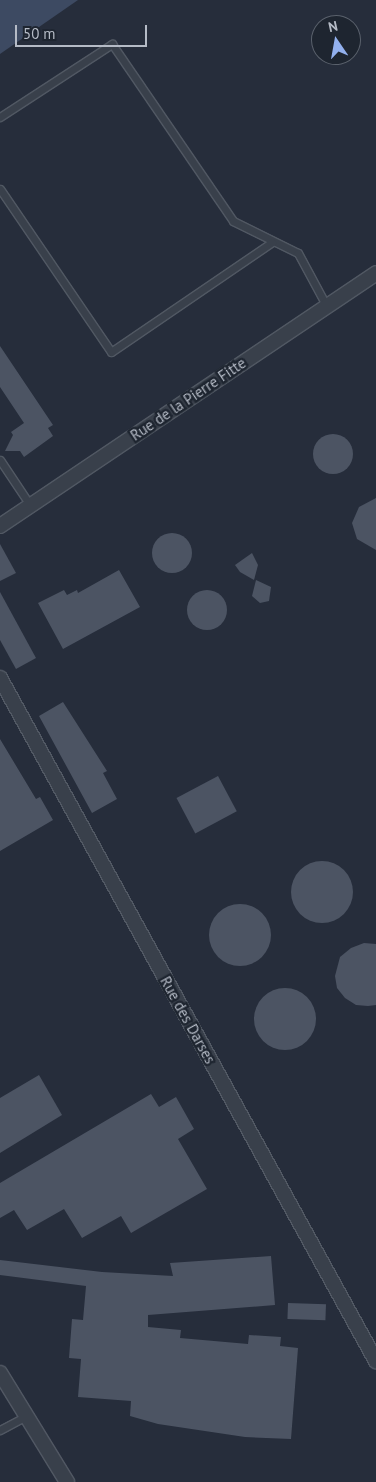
<!DOCTYPE html>
<style>
body{margin:0}
#map{position:relative;width:376px;height:1482px;overflow:hidden;background:#262d3b;font-family:"PT Sans",sans-serif}
div>[style]{position:absolute}
.water>*{inset:0;background:#3d4a62}
.building>*{inset:0;background:#4c5463;transform-origin:0 0}
.round{border-radius:50%}
.roads{filter:drop-shadow(1px 0 #515863) drop-shadow(-1px 0 #515863) drop-shadow(0 1px #515863) drop-shadow(0 -1px #515863)}
.lane>*{height:7px;margin:-3.5px;padding:0 3.5px;transform-origin:3.5px;border-radius:3.5px;background:#39404b}
.street>*{height:14px;margin:-7px;padding:0 7px;transform-origin:7px;border-radius:7px;background:#39404b}
span{translate:-50% -50%;white-space:nowrap;text-align:center;line-height:1.15;-webkit-text-stroke:5px #1e2530;paint-order:stroke}
.street-label{font-size:15px;color:#b5bbc6}
.north{position:absolute;left:311px;top:15px;width:50px;height:50px;box-sizing:border-box;background:#1e2530;border:1px solid #5a616c;border-radius:50%;rotate:348deg;font-size:14px;font-weight:700;line-height:20px;text-align:center;color:#b5bbc6}
.north::after{content:'';display:block;margin:auto;width:18px;height:22px;background:#92b0ee;clip-path:polygon(50% 0,100% 100%,50% 72%,0 100%)}
.scale{position:absolute;left:15px;top:25px;width:132px;height:22px;box-sizing:border-box;border:2px solid #b5bbc6;border-top:0;padding-left:6px;font-size:15px;line-height:18px;white-space:nowrap;color:#b5bbc6;-webkit-text-stroke:4px #1e2530;paint-order:stroke}
</style>
<div id="map">
<div class="water">
<div style="clip-path:polygon(0 0,78px 0,0 54px)"></div>
</div>
<div class="building">
<div style="clip-path:polygon(0 346px,53px 425px,48px 428px,53px 436px,24px 457px,20px 451px,5px 451px,13px 435px,11px 432px,24px 423px,0 387px)"></div>
<div class="round" style="left:313px;top:434px;width:40px;height:40px"></div>
<div style="clip-path:polygon(376px 498px,376px 550px,357px 539px,352px 523px,359px 507px)"></div>
<div class="round" style="left:152px;top:533px;width:40px;height:40px"></div>
<div style="clip-path:polygon(0 544px,16px 573px,0 581px)"></div>
<div style="clip-path:polygon(252px 553px,258px 565px,254px 580px,240px 572px,235px 565px)"></div>
<div style="clip-path:polygon(119px 570px,140px 607px,63px 649px,38px 603px,64px 590px,67px 595px,77px 590px,78px 593px)"></div>
<div style="clip-path:polygon(256px 580px,271px 587px,269px 601px,260px 603px,252px 596px)"></div>
<div class="round" style="left:187px;top:590px;width:40px;height:40px"></div>
<div style="clip-path:polygon(0 592px,36px 658px,16px 669px,0 640px)"></div>
<div style="clip-path:polygon(63px 702px,107px 771px,103px 773px,117px 799px,92px 813px,39px 716px)"></div>
<div style="clip-path:polygon(0 739px,36px 799px,40px 797px,53px 820px,0 851px)"></div>
<div style="left:218px;top:776px;width:40px;height:47px;rotate:62deg"></div>
<div class="round" style="left:291px;top:861px;width:62px;height:62px"></div>
<div class="round" style="left:209px;top:904px;width:62px;height:62px"></div>
<div style="clip-path:polygon(364px 943px,376px 944px,376px 1005px,368px 1006px,356px 1005px,345px 998px,337px 988px,335px 976px,340px 957px,351px 948px)"></div>
<div class="round" style="left:254px;top:988px;width:62px;height:62px"></div>
<div style="clip-path:polygon(39px 1075px,62px 1115px,0 1153px,0 1098px)"></div>
<div style="clip-path:polygon(151px 1094px,159px 1107px,176px 1097px,194px 1129px,178px 1139px,207px 1189px,131px 1233px,121px 1216px,82px 1238px,64px 1209px,27px 1230px,14px 1210px,0 1218px,0 1183px)"></div>
<div style="clip-path:polygon(271px 1256px,275px 1305px,148px 1315px,148px 1327px,181px 1330px,180px 1338px,248px 1344px,249px 1335px,281px 1337px,280px 1346px,298px 1348px,291px 1439px,245px 1437px,158px 1424px,130px 1416px,131px 1401px,78px 1397px,81px 1359px,69px 1358px,72px 1319px,83px 1320px,86px 1286px,0 1275px,0 1260px,102px 1272px,173px 1276px,170px 1263px)"></div>
<div style="left:288px;top:1303px;width:38px;height:16px;rotate:2deg"></div>
</div>
<div class="roads">
<div class="lane">
<div style="left:0;top:117px;width:134px;rotate:-33.1deg"></div>
<div style="left:112px;top:44px;width:214px;rotate:55.6deg"></div>
<div style="left:233px;top:221px;width:72px;rotate:26.2deg"></div>
<div style="left:298px;top:253px;width:59px;rotate:61.7deg"></div>
<div style="left:0;top:189px;width:197px;rotate:55.7deg"></div>
<div style="left:111px;top:352px;width:195px;rotate:-34.3deg"></div>
<div style="left:0;top:460px;width:54px;rotate:56.3deg"></div>
<div style="left:0;top:1430px;width:30px;rotate:-28deg"></div>
</div>
<div class="street">
<div style="left:0;top:526px;width:453px;rotate:-33.9deg"></div>
<div style="left:0;top:678px;width:780px;rotate:61.17deg"></div>
<div style="left:0;top:1373px;width:128px;rotate:58.4deg"></div>
</div>
</div>
<div class="street-label">
<span style="left:188px;top:399px;rotate:-34deg">Rue de la Pierre Fitte</span>
<span style="left:188px;top:1020px;rotate:61deg">Rue des Darses</span>
</div>
<div class="north">N</div>
<div class="scale">50 m</div>
</div>
